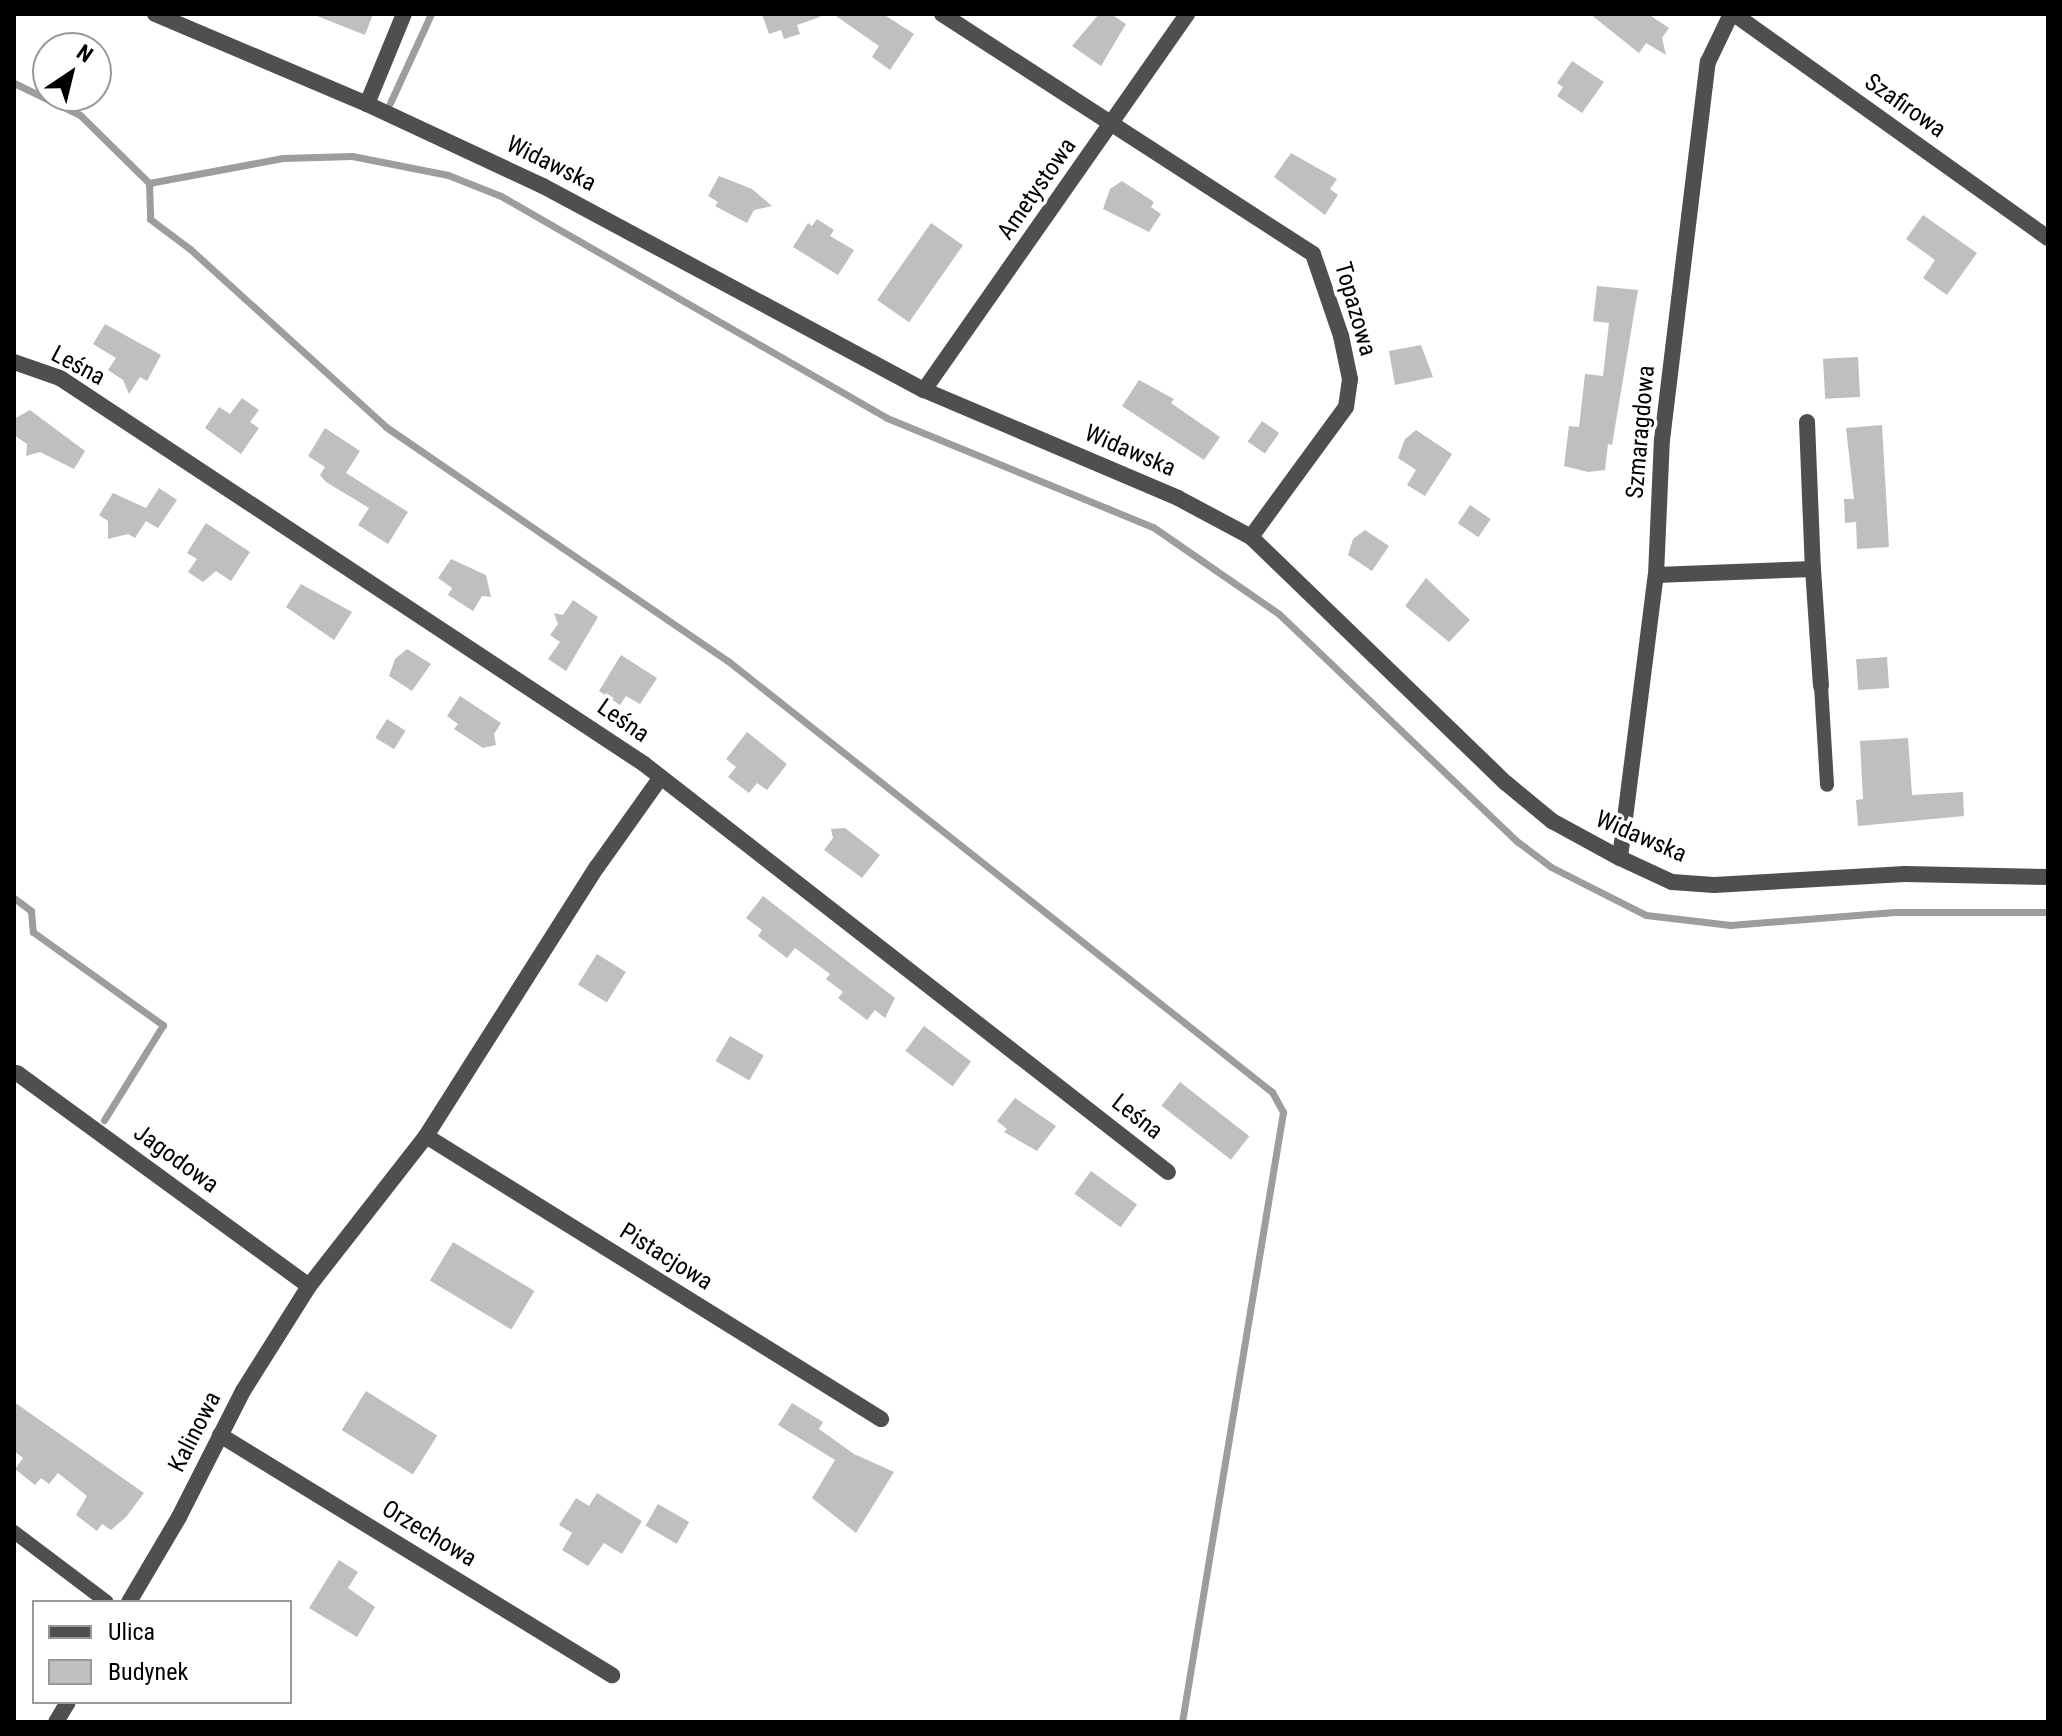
<!DOCTYPE html>
<meta charset="utf-8">
<style>
body{margin:0}
#map{position:relative;width:2062px;height:1736px;overflow:hidden;background:#fff;font-family:"Roboto Condensed",sans-serif}
div>[style]{position:absolute}
.stream>*{height:7px;margin:-3.5px;padding:0 3.5px;transform-origin:3.5px;border-radius:3.5px;background:#9d9d9d}
.building>*{inset:0;background:#bfbfbf;transform-origin:0 0}
.service>*{height:14px;margin:-7px;padding:0 7px;transform-origin:7px;border-radius:7px;background:#4f4f4f}
.minor>*{height:16px;margin:-8px;padding:0 8px;transform-origin:8px;border-radius:8px;background:#4f4f4f}
span{translate:-50% -50%;white-space:nowrap;text-align:center;line-height:1.15;-webkit-text-stroke:7px #fff;paint-order:stroke}
.street-label{font-size:24px;color:#000}
.frame{position:absolute;inset:0;border:16px solid #000;pointer-events:none}
.legend{position:absolute;left:32px;top:1600px;width:260px;height:104px;box-sizing:border-box;background:#fff;border:2px solid #999;margin:0;padding:10px 14px;list-style:none;font-size:24px;color:#000}
.legend li{display:flex;align-items:center;gap:16px;height:40px}
.legend b{width:40px;border:2px solid #999}
.north{position:absolute;left:32px;top:32px;width:80px;height:80px;box-sizing:border-box;background:#fff;border:2px solid #999;border-radius:50%;rotate:35deg;font-size:22px;font-weight:700;line-height:32px;text-align:center;color:#000}
.north::after{content:'';display:block;margin:auto;width:28px;height:36px;background:#000;clip-path:polygon(50% 0,100% 100%,50% 72%,0 100%)}
</style>
<div id="map">
<div class="stream">
<div style="left:14px;top:83px;width:73px;rotate:25.9deg"></div>
<div style="left:80px;top:115px;width:97px;rotate:44.6deg"></div>
<div style="left:149px;top:183px;width:136px;rotate:-10.6deg"></div>
<div style="left:283px;top:158px;width:69px;rotate:-1.7deg"></div>
<div style="left:352px;top:156px;width:98px;rotate:11.2deg"></div>
<div style="left:448px;top:175px;width:57px;rotate:21.6deg"></div>
<div style="left:501px;top:196px;width:445px;rotate:29.9deg"></div>
<div style="left:887px;top:418px;width:287px;rotate:22.3deg"></div>
<div style="left:1153px;top:527px;width:153px;rotate:34.6deg"></div>
<div style="left:1279px;top:614px;width:330px;rotate:43.7deg"></div>
<div style="left:1518px;top:842px;width:41px;rotate:37.1deg"></div>
<div style="left:1551px;top:867px;width:106px;rotate:26.8deg"></div>
<div style="left:1646px;top:915px;width:85px;rotate:6.8deg"></div>
<div style="left:1730px;top:925px;width:165px;rotate:-4.5deg"></div>
<div style="left:1894px;top:912px;width:154px"></div>
<div style="left:390px;top:103px;width:98px;rotate:-65.3deg"></div>
<div style="left:149px;top:183px;width:36px;rotate:88deg"></div>
<div style="left:150px;top:219px;width:50px;rotate:36.9deg"></div>
<div style="left:190px;top:249px;width:265px;rotate:42.2deg"></div>
<div style="left:386px;top:427px;width:414px;rotate:34.4deg"></div>
<div style="left:728px;top:661px;width:694px;rotate:38.39deg"></div>
<div style="left:1272px;top:1092px;width:23px;rotate:61deg"></div>
<div style="left:1283px;top:1112px;width:618px;rotate:99.4deg"></div>
<div style="left:14px;top:898px;width:21px;rotate:37deg"></div>
<div style="left:31px;top:911px;width:21px;rotate:85deg"></div>
<div style="left:33px;top:932px;width:160px;rotate:35.6deg"></div>
<div style="left:163px;top:1025px;width:112px;rotate:121.8deg"></div>
</div>
<div class="building">
<div style="clip-path:polygon(312px 14px,373px 14px,365px 35px)"></div>
<div style="clip-path:polygon(762px 14px,819px 14px,820px 17px,797px 25px,800px 34px,784px 39px,781px 30px,769px 34px)"></div>
<div style="clip-path:polygon(833px 14px,883px 14px,914px 34px,890px 70px,872px 57px,879px 46px)"></div>
<div style="clip-path:polygon(1099px 14px,1111px 14px,1126px 24px,1101px 66px,1072px 46px)"></div>
<div style="clip-path:polygon(1590px 14px,1648px 14px,1669px 28px,1662px 38px,1666px 55px,1646px 43px,1639px 53px)"></div>
<div style="clip-path:polygon(1572px 61px,1604px 82px,1582px 113px,1557px 96px,1563px 87px,1557px 83px)"></div>
<div style="clip-path:polygon(1291px 153px,1337px 179px,1330px 189px,1338px 195px,1325px 215px,1274px 177px)"></div>
<div style="clip-path:polygon(719px 176px,752px 189px,772px 206px,754px 210px,747px 223px,715px 206px,718px 202px,708px 196px)"></div>
<div style="clip-path:polygon(1122px 181px,1154px 202px,1151px 207px,1161px 214px,1149px 232px,1103px 209px,1110px 189px)"></div>
<div style="clip-path:polygon(1923px 215px,1977px 253px,1947px 295px,1923px 278px,1935px 260px,1906px 239px)"></div>
<div style="clip-path:polygon(817px 219px,834px 230px,830px 236px,854px 250px,838px 275px,793px 247px,808px 223px,812px 226px)"></div>
<div style="left:931px;top:223px;width:39px;height:94px;rotate:35deg"></div>
<div style="clip-path:polygon(1597px 286px,1638px 290px,1612px 445px,1608px 444px,1605px 470px,1588px 472px,1564px 466px,1569px 426px,1579px 427px,1585px 374px,1603px 376px,1609px 323px,1593px 321px)"></div>
<div style="clip-path:polygon(105px 324px,161px 355px,147px 381px,140px 377px,129px 394px,123px 380px,108px 370px,116px 358px,93px 344px)"></div>
<div style="clip-path:polygon(1421px 345px,1433px 377px,1395px 385px,1389px 351px)"></div>
<div style="left:1858px;top:357px;width:40px;height:35px;rotate:87deg"></div>
<div style="clip-path:polygon(1139px 380px,1174px 399px,1171px 403px,1220px 437px,1204px 460px,1122px 406px)"></div>
<div style="clip-path:polygon(242px 398px,259px 410px,250px 422px,259px 428px,241px 454px,205px 428px,219px 407px,230px 414px)"></div>
<div style="clip-path:polygon(30px 410px,85px 451px,74px 469px,40px 452px,26px 456px,27px 444px,14px 435px,14px 419px)"></div>
<div style="left:1262px;top:421px;width:21px;height:25px;rotate:35deg"></div>
<div style="clip-path:polygon(1882px 425px,1889px 547px,1857px 549px,1856px 522px,1845px 523px,1844px 499px,1854px 499px,1846px 428px)"></div>
<div style="clip-path:polygon(325px 428px,360px 451px,346px 473px,408px 512px,388px 544px,358px 525px,369px 508px,326px 482px,320px 475px,325px 467px,308px 456px)"></div>
<div style="clip-path:polygon(1416px 430px,1452px 454px,1425px 496px,1407px 485px,1416px 470px,1398px 458px,1405px 439px)"></div>
<div style="clip-path:polygon(159px 488px,177px 500px,158px 528px,146px 521px,135px 538px,128px 534px,108px 539px,108px 521px,99px 515px,113px 493px,146px 508px)"></div>
<div style="left:1470px;top:505px;width:25px;height:22px;rotate:34deg"></div>
<div style="clip-path:polygon(206px 523px,250px 552px,231px 581px,216px 571px,203px 582px,188px 572px,197px 559px,187px 553px)"></div>
<div style="clip-path:polygon(1365px 530px,1389px 546px,1372px 571px,1348px 555px,1353px 539px)"></div>
<div style="clip-path:polygon(451px 559px,486px 575px,491px 597px,482px 596px,473px 611px,448px 595px,452px 588px,438px 578px)"></div>
<div style="clip-path:polygon(1426px 578px,1470px 620px,1449px 642px,1405px 606px)"></div>
<div style="clip-path:polygon(301px 584px,352px 612px,334px 640px,286px 607px)"></div>
<div style="clip-path:polygon(573px 600px,598px 617px,566px 671px,548px 659px,560px 642px,550px 635px,558px 624px,554px 613px,563px 615px)"></div>
<div style="clip-path:polygon(407px 649px,431px 664px,412px 691px,389px 676px,395px 659px)"></div>
<div style="clip-path:polygon(621px 655px,657px 678px,640px 704px,626px 696px,620px 705px,599px 691px)"></div>
<div style="left:1887px;top:657px;width:31px;height:31px;rotate:86deg"></div>
<div style="clip-path:polygon(460px 696px,501px 723px,494px 734px,496px 745px,483px 748px,454px 729px,458px 724px,447px 716px)"></div>
<div style="left:387px;top:719px;width:22px;height:22px;rotate:32deg"></div>
<div style="clip-path:polygon(747px 732px,787px 764px,767px 790px,757px 783px,749px 793px,728px 777px,736px 767px,726px 759px)"></div>
<div style="clip-path:polygon(1908px 738px,1912px 795px,1963px 792px,1964px 816px,1858px 826px,1856px 800px,1863px 799px,1860px 741px)"></div>
<div style="clip-path:polygon(845px 828px,880px 855px,862px 878px,824px 850px,833px 838px,831px 829px)"></div>
<div style="clip-path:polygon(763px 896px,895px 998px,885px 1018px,875px 1010px,867px 1020px,838px 998px,843px 992px,826px 979px,830px 974px,795px 948px,787px 958px,758px 936px,762px 930px,746px 918px)"></div>
<div style="left:597px;top:954px;width:34px;height:36px;rotate:32deg"></div>
<div style="left:924px;top:1026px;width:59px;height:31px;rotate:37deg"></div>
<div style="left:730px;top:1036px;width:39px;height:29px;rotate:30deg"></div>
<div style="left:1180px;top:1082px;width:88px;height:30px;rotate:38deg"></div>
<div style="clip-path:polygon(1015px 1098px,1056px 1126px,1037px 1151px,1004px 1132px,1007px 1129px,997px 1121px)"></div>
<div style="left:1091px;top:1171px;width:57px;height:28px;rotate:36deg"></div>
<div style="left:453px;top:1242px;width:95px;height:45px;rotate:31deg"></div>
<div style="left:366px;top:1391px;width:84px;height:46px;rotate:32deg"></div>
<div style="clip-path:polygon(14px 1402px,144px 1493px,126px 1517px,111px 1530px,102px 1524px,97px 1531px,76px 1515px,87px 1496px,58px 1473px,49px 1484px,41px 1478px,35px 1485px,15px 1469px,23px 1458px,14px 1451px)"></div>
<div style="clip-path:polygon(792px 1403px,823px 1422px,819px 1429px,854px 1454px,894px 1472px,856px 1533px,812px 1498px,835px 1460px,778px 1425px)"></div>
<div style="clip-path:polygon(597px 1493px,642px 1521px,622px 1554px,604px 1543px,588px 1566px,562px 1550px,572px 1533px,559px 1525px,576px 1498px,589px 1506px)"></div>
<div style="left:658px;top:1504px;width:36px;height:25px;rotate:30deg"></div>
<div style="clip-path:polygon(339px 1560px,358px 1572px,348px 1588px,375px 1607px,357px 1637px,309px 1608px)"></div>
</div>
<div class="service">
<div style="left:1821px;top:686px;width:99px;rotate:86.5deg"></div>
<div style="left:14px;top:1532px;width:116px;rotate:37deg"></div>
</div>
<div class="minor">
<div style="left:155px;top:14px;width:230px;rotate:23deg"></div>
<div style="left:367px;top:104px;width:194px;rotate:25deg"></div>
<div style="left:543px;top:186px;width:432px;rotate:28.2deg"></div>
<div style="left:924px;top:390px;width:276px;rotate:23deg"></div>
<div style="left:1178px;top:498px;width:83px;rotate:28.1deg"></div>
<div style="left:1251px;top:537px;width:354px;rotate:44deg"></div>
<div style="left:1506px;top:783px;width:60px;rotate:39.6deg"></div>
<div style="left:1552px;top:821px;width:77px;rotate:28.6deg"></div>
<div style="left:1620px;top:858px;width:57px;rotate:24.8deg"></div>
<div style="left:1672px;top:882px;width:42px;rotate:4.1deg"></div>
<div style="left:1714px;top:885px;width:191px;rotate:-3.3deg"></div>
<div style="left:1905px;top:874px;width:143px;rotate:1.2deg"></div>
<div style="left:942px;top:14px;width:442px;rotate:32.9deg"></div>
<div style="left:1313px;top:254px;width:87px;rotate:71.1deg"></div>
<div style="left:1341px;top:336px;width:44px;rotate:78.2deg"></div>
<div style="left:1350px;top:379px;width:28px;rotate:98deg"></div>
<div style="left:1346px;top:407px;width:161px;rotate:126.2deg"></div>
<div style="left:1734px;top:14px;width:386px;rotate:35.5deg"></div>
<div style="left:367px;top:104px;width:97px;rotate:-67.7deg"></div>
<div style="left:14px;top:362px;width:49px;rotate:19.2deg"></div>
<div style="left:60px;top:378px;width:700px;rotate:33.46deg"></div>
<div style="left:644px;top:764px;width:664px;rotate:37.91deg"></div>
<div style="left:924px;top:390px;width:459px;rotate:-55deg"></div>
<div style="left:1807px;top:422px;width:147px;rotate:87.7deg"></div>
<div style="left:1656px;top:575px;width:157px;rotate:-2.2deg"></div>
<div style="left:1813px;top:569px;width:117px;rotate:86.1deg"></div>
<div style="left:1620px;top:858px;width:285px;rotate:-82.8deg"></div>
<div style="left:1656px;top:575px;width:135px;rotate:-87.5deg"></div>
<div style="left:1662px;top:440px;width:381px;rotate:-83.1deg"></div>
<div style="left:1708px;top:62px;width:53px;rotate:-64.4deg"></div>
<div style="left:17px;top:1073px;width:361px;rotate:36.1deg"></div>
<div style="left:426px;top:1136px;width:536px;rotate:31.88deg"></div>
<div style="left:220px;top:1435px;width:460px;rotate:31.5deg"></div>
<div style="left:129px;top:1602px;width:99px;rotate:-59.5deg"></div>
<div style="left:179px;top:1517px;width:141px;rotate:-63.1deg"></div>
<div style="left:243px;top:1391px;width:124px;rotate:-57.8deg"></div>
<div style="left:309px;top:1286px;width:190px;rotate:-52deg"></div>
<div style="left:426px;top:1136px;width:319px;rotate:-57.6deg"></div>
<div style="left:597px;top:867px;width:110px;rotate:-54.6deg"></div>
<div style="left:56px;top:1722px;width:23px;rotate:-59deg"></div>
</div>
<div class="street-label">
<span style="left:1905px;top:106px;rotate:35deg">Szafirowa</span>
<span style="left:551px;top:164px;rotate:26deg">Widawska</span>
<span style="left:1037px;top:189px;rotate:-55deg">Ametystowa</span>
<span style="left:1355px;top:309px;rotate:74deg">Topazowa</span>
<span style="left:78px;top:366px;rotate:28deg">Leśna</span>
<span style="left:1641px;top:432px;rotate:-85deg">Szmaragdowa</span>
<span style="left:1130px;top:451px;rotate:23deg">Widawska</span>
<span style="left:623px;top:721px;rotate:35deg">Leśna</span>
<span style="left:1641px;top:837px;rotate:23deg">Widawska</span>
<span style="left:1137px;top:1117px;rotate:38deg">Leśna</span>
<span style="left:176px;top:1159px;rotate:36deg">Jagodowa</span>
<span style="left:666px;top:1257px;rotate:32deg">Pistacjowa</span>
<span style="left:195px;top:1432px;rotate:-63deg">Kalinowa</span>
<span style="left:429px;top:1534px;rotate:31deg">Orzechowa</span>
</div>
<div class="frame"></div>
<ul class="legend">
<li><b style="height:10px;background:#4f4f4f"></b>Ulica</li>
<li><b style="height:22px;background:#bfbfbf"></b>Budynek</li>
</ul>
<div class="north">N</div>
</div>
